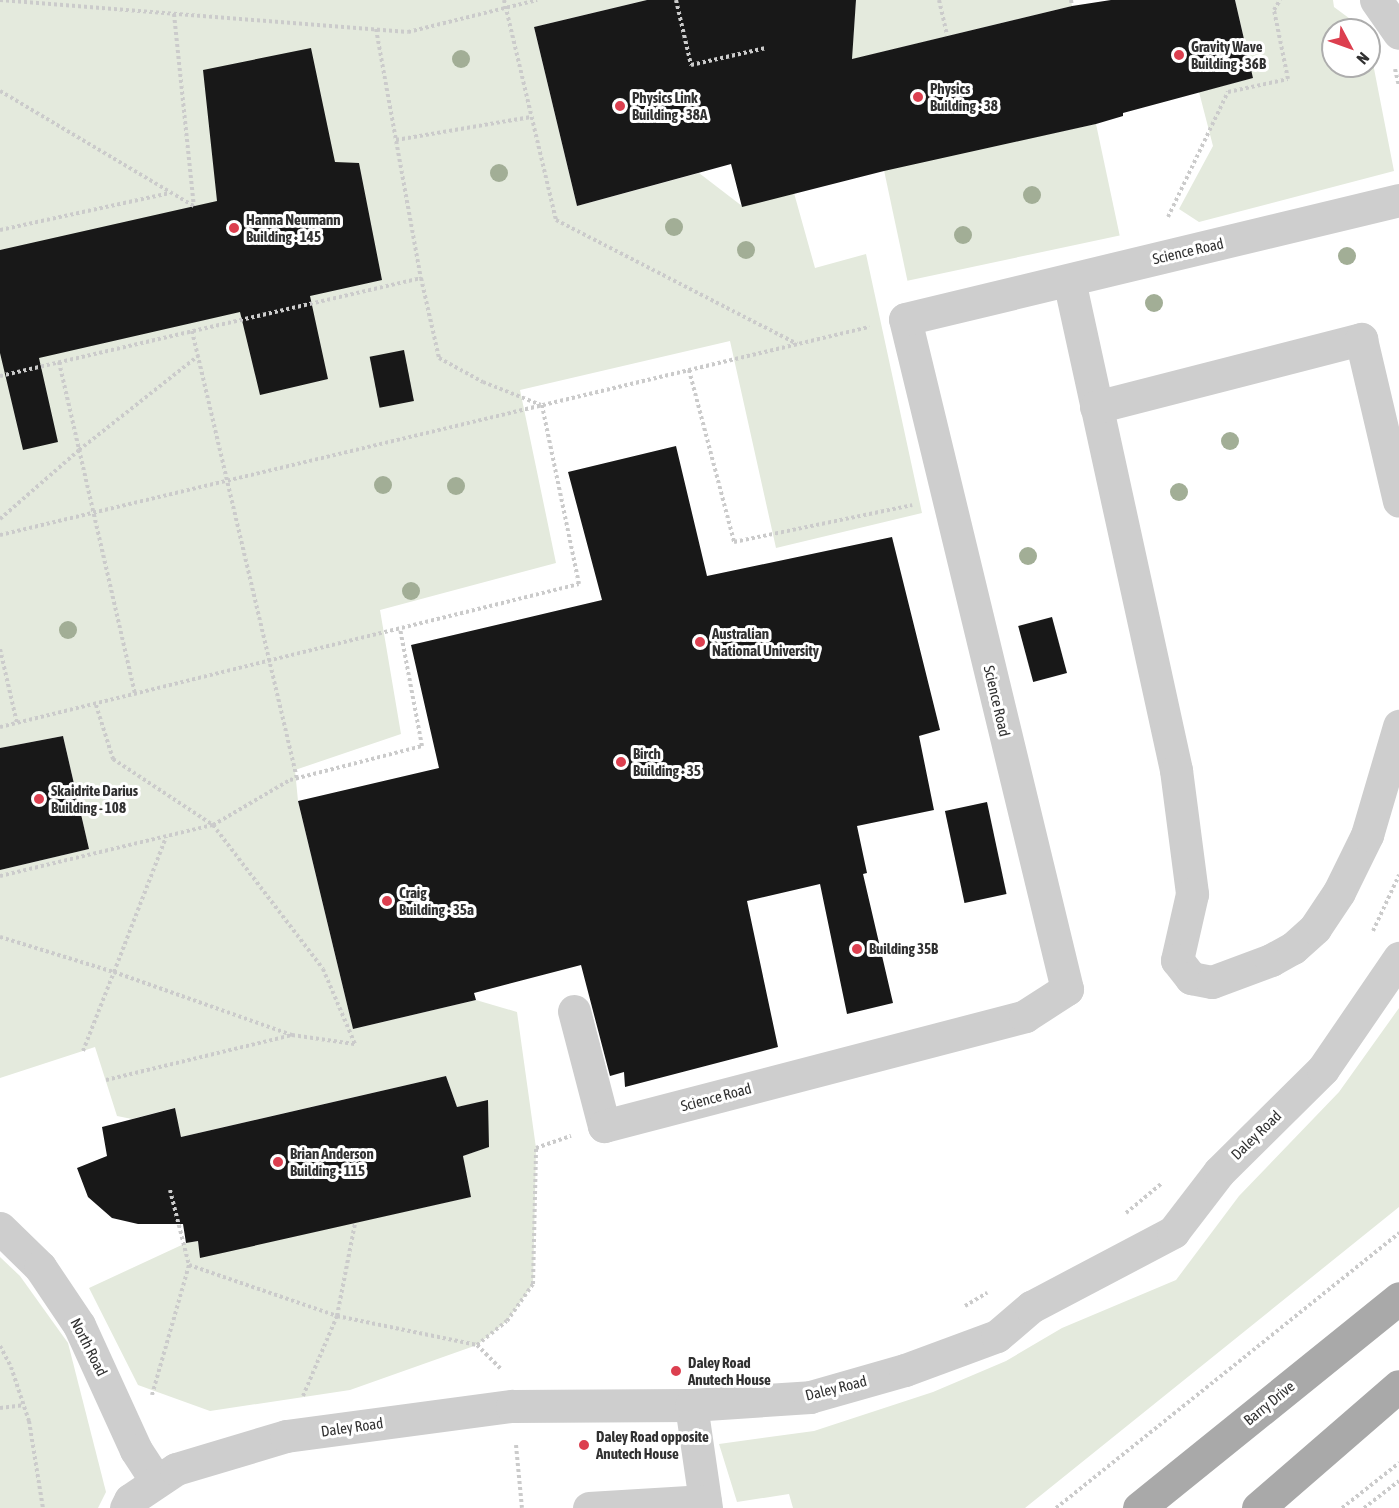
<!DOCTYPE html>
<style>
body{margin:0}
#map{position:relative;width:1399px;height:1508px;overflow:hidden;background:#fff;font-family:"Asap Condensed",sans-serif}
div>[style]{position:absolute}
.green>*{inset:0;background:#e4eadd;transform-origin:0 0}
.building>*{inset:0;background:#181818;transform-origin:0 0}
.path>*{height:4px;margin-top:-2px;transform-origin:0;background:repeating-linear-gradient(90deg,#cbcbcb 0 3px,transparent 0 6px)}
.minor>*{height:33px;margin:-16.5px;padding:0 16.5px;transform-origin:16.5px;border-radius:16.5px;background:#cecece}
.major>*{height:33px;margin:-16.5px;padding:0 16.5px;transform-origin:16.5px;border-radius:16.5px;background:#a9a9a9}
.trees>*{width:18px;height:18px;margin:-9px;border-radius:50%;background:#a2ae96}
.dots>*{width:16px;height:16px;translate:-50% -50%;box-sizing:border-box;border:3px solid #fff;border-radius:50%}
span{translate:-50% -50%;white-space:nowrap;text-align:center;line-height:1.15;-webkit-text-stroke:6px #fff;paint-order:stroke}
.poi-label{font-size:15px;color:#313131;font-weight:700}
.left{translate:0 -50%;text-align:left}
.street-label{font-size:15px;color:#313131}
.north{position:absolute;left:1321px;top:18px;width:60px;height:60px;box-sizing:border-box;background:#fff;border:2px solid #adadad;border-radius:50%;rotate:131deg;font-size:16px;font-weight:700;line-height:24px;text-align:center;color:#313131}
.north::after{content:'';display:block;margin:auto;width:21px;height:27px;background:#dc3f4f;clip-path:polygon(50% 0,100% 100%,50% 72%,0 100%)}
</style>
<div id="map">
<div class="green">
<div style="clip-path:polygon(0 0,647px 0,534px 27px,577px 206px,699px 173px,742px 206px,794px 193px,815px 268px,866px 254px,922px 513px,776px 548px,730px 341px,520px 390px,556px 563px,380px 610px,401px 734px,295px 770px,298px 801px,353px 1029px,476px 1000px,517px 1012px,536px 1148px,533px 1284px,507px 1321px,477px 1345px,350px 1390px,210px 1411px,138px 1385px,89px 1288px,186px 1243px,198px 1241px,200px 1257px,470px 1197px,463px 1156px,488px 1147px,488px 1101px,457px 1107px,446px 1076px,181px 1137px,174px 1108px,132px 1119px,117px 1116px,95px 1047px,0 1078px,0 870px,89px 849px,63px 736px,0 748px)"></div>
<div style="clip-path:polygon(856px 0,1071px 0,1072px 6px,841px 62px,853px 41px)"></div>
<div style="clip-path:polygon(1235px 0,1333px 0,1334px 7px,1365px 30px,1333px 30px,1333px 66px,1369px 66px,1369px 43px,1394px 171px,1199px 222px,1179px 209px,1213px 146px,1199px 92px,1253px 78px)"></div>
<div style="left:1096px;top:124px;width:114px;height:217px;rotate:78deg"></div>
<div style="clip-path:polygon(1399px 1008px,1399px 1207px,1025px 1508px,793px 1508px,789px 1494px,737px 1502px,719px 1444px,814px 1431px,933px 1392px,1006px 1361px,1062px 1328px,1176px 1280px,1239px 1196px,1339px 1092px)"></div>
<div style="clip-path:polygon(0 1257px,20px 1276px,68px 1343px,106px 1492px,98px 1508px,0 1508px)"></div>
</div>
<div class="building">
<div style="clip-path:polygon(647px 0,856px 0,852px 59px,1072px 6px,1111px 0,1235px 0,1253px 78px,1123px 113px,1123px 116px,1096px 124px,884px 171px,742px 207px,731px 164px,577px 206px,534px 27px)"></div>
<div style="clip-path:polygon(311px 48px,335px 162px,359px 163px,382px 280px,310px 296px,328px 379px,260px 395px,240px 312px,39px 358px,58px 442px,23px 450px,0 353px,0 250px,217px 201px,203px 70px)"></div>
<div style="left:404px;top:350px;width:52px;height:35px;rotate:79deg"></div>
<div style="clip-path:polygon(676px 446px,707px 576px,892px 537px,940px 730px,919px 736px,934px 810px,857px 826px,867px 873px,863px 874px,893px 1003px,847px 1014px,820px 884px,747px 901px,778px 1047px,625px 1087px,624px 1072px,610px 1076px,581px 965px,474px 993px,476px 1000px,353px 1029px,298px 801px,439px 768px,411px 645px,602px 600px,568px 472px)"></div>
<div style="left:1052px;top:617px;width:58px;height:35px;rotate:75deg"></div>
<div style="clip-path:polygon(63px 736px,89px 849px,0 870px,0 748px)"></div>
<div style="left:987px;top:802px;width:94px;height:43px;rotate:78deg"></div>
<div style="clip-path:polygon(446px 1076px,457px 1107px,488px 1100px,489px 1147px,463px 1156px,471px 1197px,200px 1258px,198px 1241px,186px 1243px,183px 1224px,138px 1224px,112px 1218px,88px 1197px,77px 1168px,107px 1156px,102px 1127px,175px 1108px,181px 1137px)"></div>
</div>
<div class="path">
<div style="left:0;top:0;width:409px;rotate:4.5deg"></div>
<div style="left:408px;top:32px;width:133px;rotate:-13.9deg"></div>
<div style="left:504px;top:0;width:226px;rotate:76.7deg"></div>
<div style="left:556px;top:220px;width:271px;rotate:27.2deg"></div>
<div style="left:676px;top:0;width:67px;rotate:77deg"></div>
<div style="left:691px;top:65px;width:77px;rotate:-12.8deg"></div>
<div style="left:939px;top:0;width:36px;rotate:77deg"></div>
<div style="left:1071px;top:0;width:6px;rotate:81deg"></div>
<div style="left:174px;top:14px;width:193px;rotate:84.1deg"></div>
<div style="left:376px;top:29px;width:253px;rotate:79.8deg"></div>
<div style="left:421px;top:278px;width:82px;rotate:77.3deg"></div>
<div style="left:439px;top:358px;width:50px;rotate:28.6deg"></div>
<div style="left:483px;top:382px;width:62px;rotate:21.6deg"></div>
<div style="left:1395px;top:69px;width:17px;rotate:77deg"></div>
<div style="left:0;top:91px;width:226px;rotate:30.7deg"></div>
<div style="left:396px;top:140px;width:137px;rotate:-9.7deg"></div>
<div style="left:1168px;top:217px;width:139px;rotate:-64.4deg"></div>
<div style="left:1228px;top:92px;width:61px;rotate:-12.2deg"></div>
<div style="left:1288px;top:79px;width:70px;rotate:-101.5deg"></div>
<div style="left:1274px;top:10px;width:12px;rotate:-59deg"></div>
<div style="left:0;top:230px;width:174px;rotate:-12.3deg"></div>
<div style="left:192px;top:331px;width:459px;rotate:76.8deg"></div>
<div style="left:59px;top:362px;width:342px;rotate:77.1deg"></div>
<div style="left:689px;top:370px;width:178px;rotate:75.3deg"></div>
<div style="left:734px;top:542px;width:182px;rotate:-11.7deg"></div>
<div style="left:0;top:376px;width:432px;rotate:-13.1deg"></div>
<div style="left:0;top:519px;width:105px;rotate:-41.1deg"></div>
<div style="left:79px;top:450px;width:152px;rotate:-38.3deg"></div>
<div style="left:0;top:535px;width:894px;rotate:-13.46deg"></div>
<div style="left:0;top:649px;width:76px;rotate:77.1deg"></div>
<div style="left:96px;top:705px;width:57px;rotate:72.5deg"></div>
<div style="left:113px;top:759px;width:120px;rotate:33.4deg"></div>
<div style="left:213px;top:825px;width:181px;rotate:52.6deg"></div>
<div style="left:323px;top:969px;width:82px;rotate:66.9deg"></div>
<div style="left:0;top:727px;width:596px;rotate:-13.87deg"></div>
<div style="left:579px;top:584px;width:183px;rotate:-101.7deg"></div>
<div style="left:0;top:876px;width:219px;rotate:-13.5deg"></div>
<div style="left:213px;top:825px;width:89px;rotate:-30.3deg"></div>
<div style="left:290px;top:780px;width:136px;rotate:-14.4deg"></div>
<div style="left:422px;top:746px;width:119px;rotate:-100.6deg"></div>
<div style="left:1373px;top:931px;width:62px;rotate:-65.1deg"></div>
<div style="left:0;top:937px;width:119px;rotate:17.1deg"></div>
<div style="left:114px;top:972px;width:145px;rotate:-68.9deg"></div>
<div style="left:83px;top:1051px;width:85px;rotate:-68.6deg"></div>
<div style="left:114px;top:972px;width:189px;rotate:19.5deg"></div>
<div style="left:106px;top:1080px;width:191px;rotate:-13.6deg"></div>
<div style="left:292px;top:1035px;width:63px;rotate:8.3deg"></div>
<div style="left:170px;top:1190px;width:77px;rotate:75.8deg"></div>
<div style="left:1126px;top:1213px;width:47px;rotate:-39.8deg"></div>
<div style="left:965px;top:1306px;width:26px;rotate:-31deg"></div>
<div style="left:477px;top:1345px;width:38px;rotate:-39deg"></div>
<div style="left:507px;top:1321px;width:45px;rotate:-54.9deg"></div>
<div style="left:533px;top:1284px;width:136px;rotate:-88.7deg"></div>
<div style="left:536px;top:1148px;width:37px;rotate:-19deg"></div>
<div style="left:0;top:1346px;width:24px;rotate:62deg"></div>
<div style="left:11px;top:1367px;width:57px;rotate:71.6deg"></div>
<div style="left:29px;top:1421px;width:88px;rotate:80.9deg"></div>
<div style="left:152px;top:1395px;width:135px;rotate:-74.1deg"></div>
<div style="left:189px;top:1265px;width:157px;rotate:19deg"></div>
<div style="left:337px;top:1316px;width:143px;rotate:11.7deg"></div>
<div style="left:477px;top:1345px;width:35px;rotate:45deg"></div>
<div style="left:303px;top:1396px;width:87px;rotate:-67deg"></div>
<div style="left:337px;top:1316px;width:95px;rotate:-79deg"></div>
<div style="left:0;top:1408px;width:23px;rotate:-7deg"></div>
<div style="left:516px;top:1445px;width:63px;rotate:84.6deg"></div>
<div style="left:1056px;top:1508px;width:440px;rotate:-38.7deg"></div>
<div style="left:1342px;top:1508px;width:73px;rotate:-38.3deg"></div>
<div style="left:1364px;top:1508px;width:44px;rotate:-37.6deg"></div>
</div>
<div class="minor">
<div style="left:1376px;top:0;width:40px;rotate:55.1deg"></div>
<div style="left:1069px;top:280px;width:502px;rotate:77.68deg"></div>
<div style="left:1176px;top:770px;width:125px;rotate:82.6deg"></div>
<div style="left:1192px;top:894px;width:68px;rotate:102.8deg"></div>
<div style="left:1177px;top:960px;width:23px;rotate:52deg"></div>
<div style="left:1191px;top:978px;width:21px;rotate:11deg"></div>
<div style="left:1212px;top:982px;width:63px;rotate:-20.4deg"></div>
<div style="left:1271px;top:960px;width:25px;rotate:-29deg"></div>
<div style="left:1293px;top:948px;width:30px;rotate:-42deg"></div>
<div style="left:1315px;top:928px;width:43px;rotate:-56.3deg"></div>
<div style="left:1339px;top:892px;width:64px;rotate:-63.8deg"></div>
<div style="left:1367px;top:835px;width:114px;rotate:-73.6deg"></div>
<div style="left:1096px;top:407px;width:274px;rotate:-14.4deg"></div>
<div style="left:1361px;top:339px;width:166px;rotate:76.8deg"></div>
<div style="left:574px;top:1011px;width:119px;rotate:75.4deg"></div>
<div style="left:604px;top:1126px;width:435px;rotate:-14.6deg"></div>
<div style="left:1025px;top:1016px;width:50px;rotate:-32.7deg"></div>
<div style="left:1067px;top:989px;width:689px;rotate:-103.59deg"></div>
<div style="left:905px;top:319px;width:508px;rotate:-13.54deg"></div>
<div style="left:0;top:1228px;width:56px;rotate:44.3deg"></div>
<div style="left:40px;top:1267px;width:70px;rotate:56.1deg"></div>
<div style="left:79px;top:1325px;width:137px;rotate:65.5deg"></div>
<div style="left:136px;top:1450px;width:37px;rotate:57deg"></div>
<div style="left:691px;top:1405px;width:104px;rotate:81.7deg"></div>
<div style="left:126px;top:1508px;width:9px;rotate:-63deg"></div>
<div style="left:130px;top:1500px;width:55px;rotate:-34deg"></div>
<div style="left:176px;top:1469px;width:115px;rotate:-16.7deg"></div>
<div style="left:286px;top:1436px;width:228px;rotate:-7.6deg"></div>
<div style="left:512px;top:1406px;width:179px;rotate:-0.3deg"></div>
<div style="left:691px;top:1405px;width:119px;rotate:-3.8deg"></div>
<div style="left:810px;top:1397px;width:99px;rotate:-15.9deg"></div>
<div style="left:905px;top:1370px;width:98px;rotate:-20.3deg"></div>
<div style="left:997px;top:1336px;width:45px;rotate:-40.5deg"></div>
<div style="left:1031px;top:1307px;width:161px;rotate:-27.8deg"></div>
<div style="left:1173px;top:1232px;width:76px;rotate:-52.5deg"></div>
<div style="left:1219px;top:1172px;width:146px;rotate:-44.7deg"></div>
<div style="left:1323px;top:1069px;width:135px;rotate:-55.6deg"></div>
<div style="left:589px;top:1508px;width:116px;rotate:-3.5deg"></div>
</div>
<div class="major">
<div style="left:1139px;top:1508px;width:334px;rotate:-38.9deg"></div>
<div style="left:1258px;top:1508px;width:186px;rotate:-40.9deg"></div>
</div>
<div class="trees">
<div style="left:461px;top:59px"></div>
<div style="left:499px;top:173px"></div>
<div style="left:1032px;top:195px"></div>
<div style="left:674px;top:227px"></div>
<div style="left:963px;top:235px"></div>
<div style="left:746px;top:250px"></div>
<div style="left:1347px;top:256px"></div>
<div style="left:1154px;top:303px"></div>
<div style="left:1230px;top:441px"></div>
<div style="left:383px;top:485px"></div>
<div style="left:456px;top:486px"></div>
<div style="left:1179px;top:492px"></div>
<div style="left:1028px;top:556px"></div>
<div style="left:411px;top:591px"></div>
<div style="left:68px;top:630px"></div>
</div>
<div class="dots">
<div style="left:1179px;top:55px;background:#dc3f4f"></div>
<div style="left:918px;top:97px;background:#dc3f4f"></div>
<div style="left:620px;top:106px;background:#dc3f4f"></div>
<div style="left:234px;top:228px;background:#dc3f4f"></div>
<div style="left:700px;top:642px;background:#dc3f4f"></div>
<div style="left:621px;top:762px;background:#dc3f4f"></div>
<div style="left:39px;top:799px;background:#dc3f4f"></div>
<div style="left:387px;top:901px;background:#dc3f4f"></div>
<div style="left:857px;top:949px;background:#dc3f4f"></div>
<div style="left:278px;top:1162px;background:#dc3f4f"></div>
<div style="left:676px;top:1371px;background:#dc3f4f"></div>
<div style="left:584px;top:1445px;background:#dc3f4f"></div>
</div>
<div class="poi-label">
<span class="left" style="left:1191px;top:55px">Gravity Wave<br>Building - 36B</span>
<span class="left" style="left:930px;top:97px">Physics<br>Building - 38</span>
<span class="left" style="left:632px;top:106px">Physics Link<br>Building - 38A</span>
<span class="left" style="left:246px;top:228px">Hanna Neumann<br>Building - 145</span>
<span class="left" style="left:712px;top:642px">Australian<br>National University</span>
<span class="left" style="left:633px;top:762px">Birch<br>Building - 35</span>
<span class="left" style="left:51px;top:799px">Skaidrite Darius<br>Building - 108</span>
<span class="left" style="left:399px;top:901px">Craig<br>Building - 35a</span>
<span class="left" style="left:869px;top:949px">Building 35B</span>
<span class="left" style="left:290px;top:1162px">Brian Anderson<br>Building - 115</span>
<span class="left" style="left:688px;top:1371px">Daley Road<br>Anutech House</span>
<span class="left" style="left:596px;top:1445px">Daley Road opposite<br>Anutech House</span>
</div>
<div class="street-label">
<span style="left:1188px;top:251px;rotate:-13deg">Science Road</span>
<span style="left:997px;top:701px;rotate:77deg">Science Road</span>
<span style="left:716px;top:1097px;rotate:-15deg">Science Road</span>
<span style="left:1256px;top:1135px;rotate:-44deg">Daley Road</span>
<span style="left:89px;top:1347px;rotate:63deg">North Road</span>
<span style="left:836px;top:1388px;rotate:-14deg">Daley Road</span>
<span style="left:1269px;top:1403px;rotate:-39deg">Barry Drive</span>
<span style="left:352px;top:1427px;rotate:-8deg">Daley Road</span>
</div>
<div class="north">N</div>
</div>
